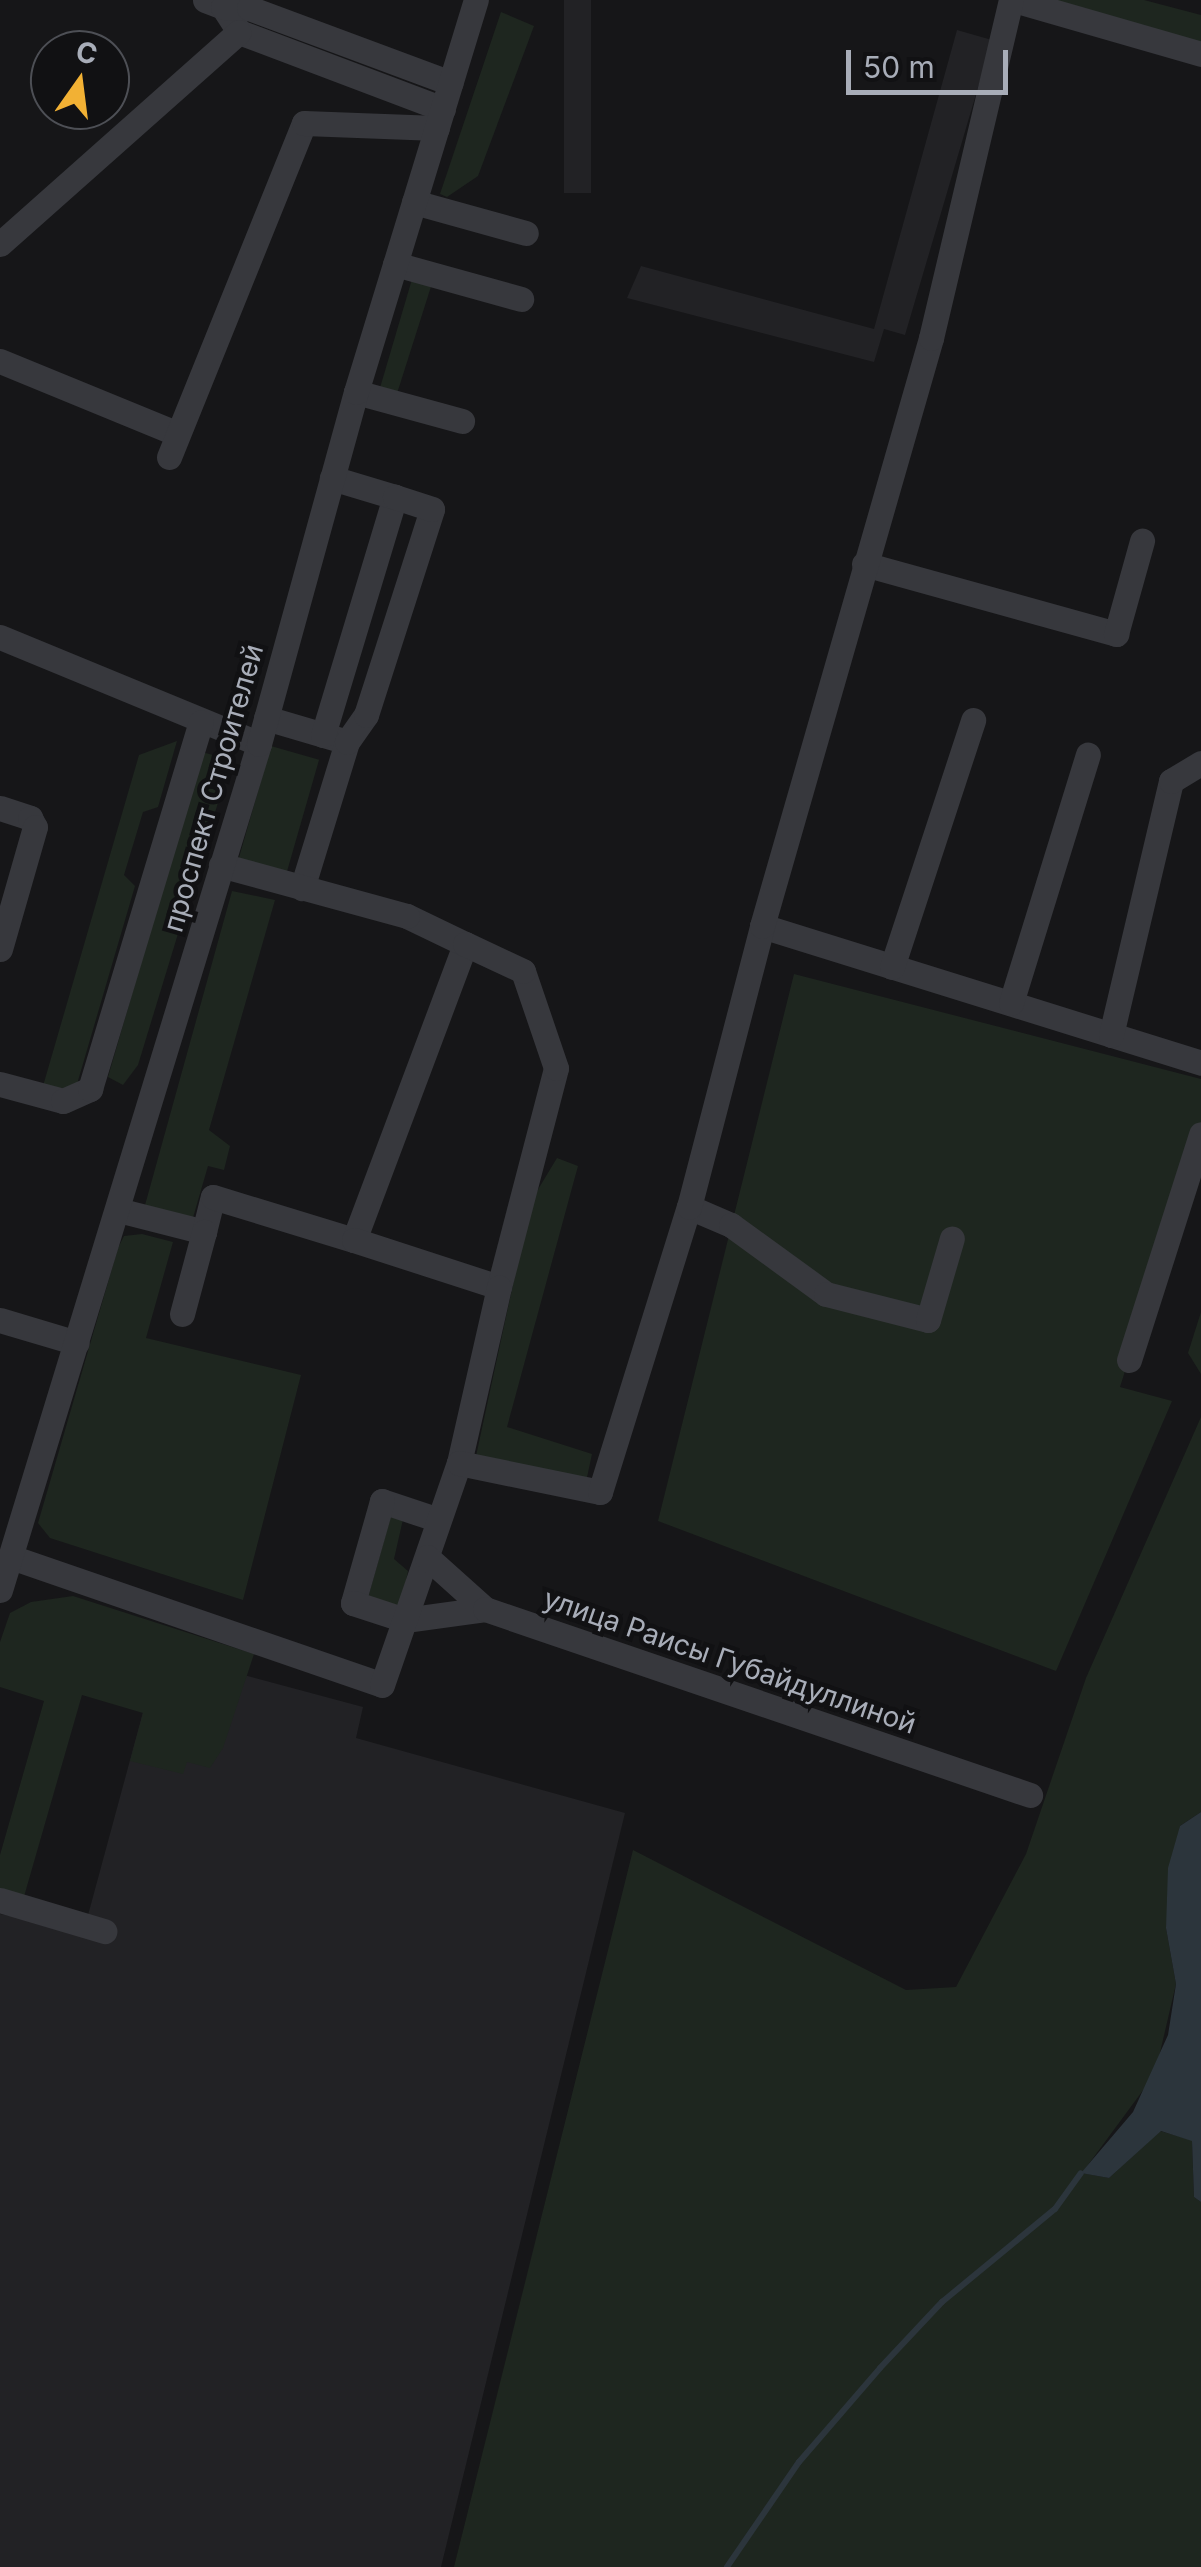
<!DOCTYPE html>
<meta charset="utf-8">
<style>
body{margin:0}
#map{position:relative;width:1201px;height:2567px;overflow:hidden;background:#161618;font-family:Inter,sans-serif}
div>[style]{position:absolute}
.built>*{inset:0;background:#222225;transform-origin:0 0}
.green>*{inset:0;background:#1e261f;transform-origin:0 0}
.water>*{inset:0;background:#2c353c}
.stream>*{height:6px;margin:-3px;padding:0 3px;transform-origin:3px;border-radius:3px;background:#2c353c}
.minor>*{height:25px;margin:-12.5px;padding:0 12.5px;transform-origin:12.5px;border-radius:12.5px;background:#37383d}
span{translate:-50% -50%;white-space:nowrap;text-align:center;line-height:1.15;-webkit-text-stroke:9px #111113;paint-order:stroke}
.street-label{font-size:28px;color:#a8adb8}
.north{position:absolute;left:30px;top:30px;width:100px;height:100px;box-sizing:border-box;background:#111113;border:2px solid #4d4f55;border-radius:50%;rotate:14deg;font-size:28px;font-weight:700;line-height:40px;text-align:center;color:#a8adb8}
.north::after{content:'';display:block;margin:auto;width:35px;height:45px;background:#f2b134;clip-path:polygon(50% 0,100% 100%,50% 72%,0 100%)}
.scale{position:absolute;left:846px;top:50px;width:162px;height:45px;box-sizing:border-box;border:5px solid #a8adb8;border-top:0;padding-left:12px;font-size:30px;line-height:35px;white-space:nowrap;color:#a8adb8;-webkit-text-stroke:8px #111113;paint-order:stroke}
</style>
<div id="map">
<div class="built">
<div style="left:564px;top:0;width:27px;height:193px"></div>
<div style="clip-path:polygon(957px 30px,992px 40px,905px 335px,884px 329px,874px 362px,627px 298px,641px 266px,874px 329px)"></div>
<div style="clip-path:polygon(240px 1674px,363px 1707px,356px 1738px,625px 1813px,441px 2567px,0 2567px,0 1914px,84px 1930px,149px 1690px)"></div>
</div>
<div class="green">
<div style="clip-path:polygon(1035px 0,1144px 0,1201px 15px,1201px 46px)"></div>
<div style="clip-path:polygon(501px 12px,534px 26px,478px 176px,447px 197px,440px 194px)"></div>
<div style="clip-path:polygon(415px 269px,435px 274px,394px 403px,377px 398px)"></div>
<div style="clip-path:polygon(177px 741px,158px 807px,143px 812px,124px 875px,135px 886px,75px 1091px,43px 1086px,139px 755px)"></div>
<div style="left:271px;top:746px;width:50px;height:128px;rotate:16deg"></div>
<div style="clip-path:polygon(202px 752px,231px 760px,138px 1065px,123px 1085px,108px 1077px)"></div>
<div style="clip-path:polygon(232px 891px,275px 900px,209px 1130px,230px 1146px,224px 1170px,208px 1166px,190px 1228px,142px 1216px)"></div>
<div style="clip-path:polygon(794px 974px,1201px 1079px,1201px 1132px,1120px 1387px,1172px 1401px,1056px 1671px,658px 1521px)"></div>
<div style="clip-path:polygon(557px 1158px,578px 1166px,507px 1427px,592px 1454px,586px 1482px,476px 1456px,531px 1201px)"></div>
<div style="clip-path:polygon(142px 1234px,173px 1242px,146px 1338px,301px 1375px,243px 1600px,50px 1538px,38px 1523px,118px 1248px,124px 1236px)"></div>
<div style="clip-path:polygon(1201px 1312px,1201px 1374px,1188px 1353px)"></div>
<div style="clip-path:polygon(1201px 1417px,1201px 1812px,1180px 1826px,1166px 1928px,1176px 1984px,1155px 2074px,1082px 2173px,1109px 2178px,1160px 2131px,1192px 2140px,1194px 2197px,1201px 2202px,1201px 2567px,454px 2567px,633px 1850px,906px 1990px,956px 1987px,1026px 1854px,1086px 1678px)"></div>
<div style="clip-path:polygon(392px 1512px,404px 1515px,394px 1559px,408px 1571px,401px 1606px,367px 1601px)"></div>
<div style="clip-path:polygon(73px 1596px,254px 1654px,223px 1748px,210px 1768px,187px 1762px,183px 1774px,130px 1761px,143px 1713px,82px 1695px,21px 1907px,0 1900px,0 1855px,44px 1701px,0 1687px,0 1642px,10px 1613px,31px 1602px)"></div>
</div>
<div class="water">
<div style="clip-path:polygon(1201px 1812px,1201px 2202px,1194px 2197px,1192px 2141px,1161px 2131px,1109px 2178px,1081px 2173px,1133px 2112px,1168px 2035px,1176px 1984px,1166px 1928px,1168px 1868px,1180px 1826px)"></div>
</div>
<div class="stream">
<div style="left:727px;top:2567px;width:127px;rotate:-55.6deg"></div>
<div style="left:799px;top:2462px;width:124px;rotate:-49.2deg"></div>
<div style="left:880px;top:2368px;width:91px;rotate:-46.8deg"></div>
<div style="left:942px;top:2302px;width:146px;rotate:-39.5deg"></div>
<div style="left:1055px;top:2209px;width:44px;rotate:-54.2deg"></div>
</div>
<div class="minor">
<div style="left:205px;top:0;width:19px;rotate:21deg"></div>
<div style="left:223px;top:7px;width:30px;rotate:57deg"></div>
<div style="left:239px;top:32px;width:218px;rotate:20.7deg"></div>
<div style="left:1014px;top:0;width:195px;rotate:16.1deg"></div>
<div style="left:223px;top:7px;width:26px;rotate:2deg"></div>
<div style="left:249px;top:8px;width:215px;rotate:20.4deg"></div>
<div style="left:414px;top:202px;width:116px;rotate:15.5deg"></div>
<div style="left:0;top:244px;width:319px;rotate:-41.6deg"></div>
<div style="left:395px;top:264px;width:131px;rotate:15.5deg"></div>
<div style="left:0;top:361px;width:192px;rotate:22.3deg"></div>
<div style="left:356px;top:392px;width:110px;rotate:15.3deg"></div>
<div style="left:169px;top:457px;width:360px;rotate:-68deg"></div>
<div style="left:304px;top:123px;width:133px;rotate:2.2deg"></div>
<div style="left:864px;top:564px;width:262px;rotate:15.5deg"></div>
<div style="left:1116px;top:634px;width:97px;rotate:-74.4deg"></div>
<div style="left:0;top:637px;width:280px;rotate:22.4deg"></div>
<div style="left:266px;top:718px;width:84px;rotate:16.5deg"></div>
<div style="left:347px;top:742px;width:153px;rotate:107.1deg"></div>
<div style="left:323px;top:735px;width:249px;rotate:-73.2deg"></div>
<div style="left:395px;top:497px;width:66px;rotate:-163.2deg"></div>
<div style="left:347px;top:742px;width:33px;rotate:-55deg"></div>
<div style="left:366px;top:715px;width:216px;rotate:-72.2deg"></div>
<div style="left:432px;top:509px;width:39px;rotate:-162deg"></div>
<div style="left:0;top:808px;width:32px;rotate:18deg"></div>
<div style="left:30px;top:818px;width:10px;rotate:61deg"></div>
<div style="left:35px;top:827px;width:127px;rotate:106deg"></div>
<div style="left:762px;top:926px;width:460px;rotate:17.3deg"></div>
<div style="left:892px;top:967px;width:260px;rotate:-71.8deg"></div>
<div style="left:1011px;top:1003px;width:260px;rotate:-72.8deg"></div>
<div style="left:1111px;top:1035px;width:261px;rotate:-76.7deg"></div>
<div style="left:1171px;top:781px;width:35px;rotate:-31deg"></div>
<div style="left:0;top:1084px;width:65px;rotate:15.1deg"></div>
<div style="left:63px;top:1101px;width:30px;rotate:-24deg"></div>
<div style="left:90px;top:1089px;width:383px;rotate:-73.2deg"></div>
<div style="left:689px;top:1207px;width:46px;rotate:23.2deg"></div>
<div style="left:731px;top:1225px;width:117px;rotate:36deg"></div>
<div style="left:826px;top:1294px;width:105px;rotate:14.3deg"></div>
<div style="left:928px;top:1320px;width:85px;rotate:-73.7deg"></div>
<div style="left:118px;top:1210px;width:89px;rotate:14.3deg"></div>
<div style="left:204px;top:1232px;width:36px;rotate:-76deg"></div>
<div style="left:213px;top:1197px;width:147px;rotate:17deg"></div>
<div style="left:354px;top:1240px;width:316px;rotate:-69.4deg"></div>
<div style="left:465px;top:944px;width:64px;rotate:-154.2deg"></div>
<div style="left:407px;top:916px;width:193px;rotate:-164.7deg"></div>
<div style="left:354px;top:1240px;width:152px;rotate:18deg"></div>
<div style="left:499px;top:1287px;width:226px;rotate:-75.4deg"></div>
<div style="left:556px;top:1068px;width:102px;rotate:-108.8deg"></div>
<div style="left:523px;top:971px;width:64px;rotate:-155deg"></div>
<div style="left:182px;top:1314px;width:85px;rotate:-75deg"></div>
<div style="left:0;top:1320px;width:80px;rotate:16.6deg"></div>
<div style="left:1129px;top:1360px;width:237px;rotate:-72.3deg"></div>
<div style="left:459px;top:1463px;width:180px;rotate:-77.2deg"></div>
<div style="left:436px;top:1519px;width:57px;rotate:-161.6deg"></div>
<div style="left:382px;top:1501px;width:106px;rotate:105.9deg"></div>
<div style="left:353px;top:1603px;width:55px;rotate:18.1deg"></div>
<div style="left:405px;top:1620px;width:81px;rotate:-7.8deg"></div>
<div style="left:11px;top:1557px;width:392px;rotate:19deg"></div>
<div style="left:382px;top:1685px;width:235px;rotate:-70.9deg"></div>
<div style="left:459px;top:1463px;width:144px;rotate:11.6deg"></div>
<div style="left:600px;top:1492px;width:299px;rotate:-72.7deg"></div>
<div style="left:689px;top:1207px;width:290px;rotate:-75.4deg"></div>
<div style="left:762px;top:926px;width:612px;rotate:-73.96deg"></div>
<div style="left:931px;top:338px;width:347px;rotate:-76.7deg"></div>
<div style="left:427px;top:1557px;width:78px;rotate:41.9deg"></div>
<div style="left:485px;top:1609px;width:576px;rotate:18.84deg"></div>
<div style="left:0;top:1590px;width:885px;rotate:-72.98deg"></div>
<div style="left:259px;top:744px;width:365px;rotate:-74.6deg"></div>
<div style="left:356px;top:392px;width:410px;rotate:-73deg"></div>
<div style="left:0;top:1900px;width:109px;rotate:16.6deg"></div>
</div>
<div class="street-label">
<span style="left:213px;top:788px;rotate:-74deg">проспект Строителей</span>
<span style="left:730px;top:1661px;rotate:19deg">улица Раисы Губайдуллиной</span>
</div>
<div class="north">С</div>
<div class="scale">50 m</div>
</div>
